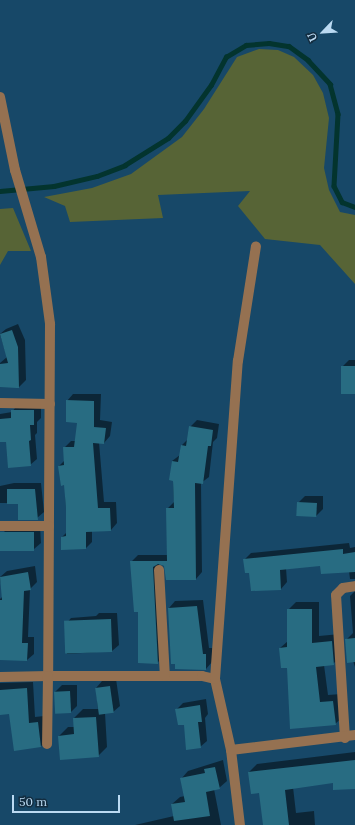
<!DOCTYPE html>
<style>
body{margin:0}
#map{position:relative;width:355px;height:825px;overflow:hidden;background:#174868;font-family:Lora,serif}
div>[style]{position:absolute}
.green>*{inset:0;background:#576436}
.shadow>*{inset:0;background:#0007}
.stream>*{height:4.5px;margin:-2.25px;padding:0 2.25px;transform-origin:2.25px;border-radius:2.25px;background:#03342e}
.building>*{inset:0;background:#286c82;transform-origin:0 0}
.minor>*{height:10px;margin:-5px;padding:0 5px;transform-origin:5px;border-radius:5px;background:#957151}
span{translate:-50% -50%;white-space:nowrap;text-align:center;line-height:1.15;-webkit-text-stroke:4px #132d40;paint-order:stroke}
.north{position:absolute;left:303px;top:12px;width:40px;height:40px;-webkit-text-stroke:3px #132d40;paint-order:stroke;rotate:245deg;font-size:11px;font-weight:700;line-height:16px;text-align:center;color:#bbdaf2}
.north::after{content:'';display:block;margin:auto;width:14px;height:18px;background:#bbdaf2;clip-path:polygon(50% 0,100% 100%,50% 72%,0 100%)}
.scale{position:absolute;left:12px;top:795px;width:108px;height:18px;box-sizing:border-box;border:2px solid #bbdaf2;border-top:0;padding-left:5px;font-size:12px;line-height:14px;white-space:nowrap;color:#bbdaf2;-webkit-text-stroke:3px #132d40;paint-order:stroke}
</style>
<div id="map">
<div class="green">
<div style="clip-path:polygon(259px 49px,278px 50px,294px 57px,313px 75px,323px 93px,329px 118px,324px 168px,329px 190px,340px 212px,355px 215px,355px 284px,320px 245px,265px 239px,238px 206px,250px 191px,158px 195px,163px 218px,70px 222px,65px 206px,44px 197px,92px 188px,131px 174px,182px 137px,204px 109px,237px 57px)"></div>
<div style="clip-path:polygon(13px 208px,31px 251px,8px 251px,0 265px,0 209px)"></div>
</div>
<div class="shadow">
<div style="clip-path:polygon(18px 324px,25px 340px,26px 380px,19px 387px,0 386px,0 363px,7px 357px,0 334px,6px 329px)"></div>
<div style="clip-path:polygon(349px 360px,355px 360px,355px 392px,342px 367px)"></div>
<div style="clip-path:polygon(73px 394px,101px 394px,100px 420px,112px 422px,110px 436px,104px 443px,99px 442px,104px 502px,116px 502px,117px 523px,111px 530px,92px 531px,92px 542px,86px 548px,62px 537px,67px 532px,65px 484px,59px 466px,64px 461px,64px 448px,71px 441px,76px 441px,78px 422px,67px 401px)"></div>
<div style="clip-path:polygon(18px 404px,41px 404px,41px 418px,37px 422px,37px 433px,35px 435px,37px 459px,30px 465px,7px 442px,0 442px,0 414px,12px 412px)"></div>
<div style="clip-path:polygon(197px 420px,219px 424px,217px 438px,213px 442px,209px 477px,201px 483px,202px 572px,196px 579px,159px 564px,164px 656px,157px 663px,139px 611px,131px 562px,138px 555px,168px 555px,167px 509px,174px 502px,172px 461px,180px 455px,182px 445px,188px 439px,190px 427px)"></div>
<div style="clip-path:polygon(14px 483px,41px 483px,44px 512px,37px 518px,19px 503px,0 503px,0 514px,0 486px)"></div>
<div style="clip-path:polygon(305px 496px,323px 496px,323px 509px,316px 516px,298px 503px)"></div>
<div style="clip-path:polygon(40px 526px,41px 543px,34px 549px,0 550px,0 536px,7px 529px)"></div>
<div style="clip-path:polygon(349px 543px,350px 548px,355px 547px,355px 579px,350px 579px,349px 571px,321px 565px,286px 568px,287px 582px,281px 589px,250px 572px,245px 559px,251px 553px)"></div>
<div style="clip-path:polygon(35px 566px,37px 582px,30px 589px,28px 637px,34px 637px,34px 654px,27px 660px,0 659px,0 599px,3px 596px,0 577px,7px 571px)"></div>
<div style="clip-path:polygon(355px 591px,355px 667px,346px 640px,353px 633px,350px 596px)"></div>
<div style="clip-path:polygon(203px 600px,209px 648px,212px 648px,212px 662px,206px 669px,176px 663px,169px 608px,175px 601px)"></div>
<div style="clip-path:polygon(296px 602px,319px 602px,319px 636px,340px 634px,341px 656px,333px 664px,324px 665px,328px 695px,341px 694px,343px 717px,335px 724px,288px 667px,280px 648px,288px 641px,288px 610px)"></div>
<div style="clip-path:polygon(99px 613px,117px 613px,119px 645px,112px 651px,67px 654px,65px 625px,71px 618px,96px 616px)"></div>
<div style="clip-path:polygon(116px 679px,120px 706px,113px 712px,105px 713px,107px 747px,98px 756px,59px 736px,68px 727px,74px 727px,74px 718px,83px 709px,98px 709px,96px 688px,102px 681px)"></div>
<div style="clip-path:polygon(33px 682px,35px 717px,44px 716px,48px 740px,41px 746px,15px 750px,10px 713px,0 714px,0 683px)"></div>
<div style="clip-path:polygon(62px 685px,77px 685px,77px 706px,71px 712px,55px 692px)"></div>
<div style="clip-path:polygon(206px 699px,208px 714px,205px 718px,207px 741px,200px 747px,177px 709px,183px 703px)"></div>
<div style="clip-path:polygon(355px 752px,355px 788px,334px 782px,293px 787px,296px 813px,314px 811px,315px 825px,265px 825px,260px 792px,249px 772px,257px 764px)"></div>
<div style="clip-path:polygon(223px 760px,227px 781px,219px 788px,214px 789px,221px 825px,135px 825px,174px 816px,172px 804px,180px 797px,185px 796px,181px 779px,188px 771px)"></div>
</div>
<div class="stream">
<div style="left:0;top:191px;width:54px;rotate:-5.3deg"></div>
<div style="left:54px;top:186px;width:44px;rotate:-13.1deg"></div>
<div style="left:97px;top:176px;width:30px;rotate:-21deg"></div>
<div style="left:125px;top:165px;width:51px;rotate:-32.1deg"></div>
<div style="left:168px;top:138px;width:24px;rotate:-45deg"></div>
<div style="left:185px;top:121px;width:44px;rotate:-54.2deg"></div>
<div style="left:211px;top:85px;width:32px;rotate:-62deg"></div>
<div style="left:226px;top:57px;width:23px;rotate:-31deg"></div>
<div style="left:246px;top:45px;width:23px;rotate:-5deg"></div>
<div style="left:269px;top:43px;width:20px;rotate:9deg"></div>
<div style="left:289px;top:46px;width:24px;rotate:36deg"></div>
<div style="left:308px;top:60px;width:33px;rotate:47deg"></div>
<div style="left:330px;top:84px;width:31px;rotate:75deg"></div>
<div style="left:338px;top:114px;width:72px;rotate:93.2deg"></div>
<div style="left:334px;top:186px;width:18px;rotate:63deg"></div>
<div style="left:342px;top:202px;width:14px;rotate:21deg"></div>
</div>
<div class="building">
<div style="clip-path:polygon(12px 330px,18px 347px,19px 388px,17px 388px,0 387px,0 364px,8px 363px,0 334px)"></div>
<div style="left:341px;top:366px;width:14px;height:28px"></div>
<div style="clip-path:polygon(66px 400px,94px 401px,94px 427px,106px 428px,104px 444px,93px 443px,98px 508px,110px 508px,111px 531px,86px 532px,86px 549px,61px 550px,61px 537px,66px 536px,66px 508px,64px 485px,61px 486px,58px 466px,64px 465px,63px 447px,74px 447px,77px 423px,66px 422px)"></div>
<div style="clip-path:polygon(11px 410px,34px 410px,34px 425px,30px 425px,31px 440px,29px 441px,31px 466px,8px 468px,6px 442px,0 442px,0 419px,11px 418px)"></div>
<div style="clip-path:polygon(189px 426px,213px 430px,211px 446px,208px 446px,203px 484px,195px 483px,196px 580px,166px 580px,164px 566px,158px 564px,153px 567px,158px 664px,138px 663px,138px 612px,134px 612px,130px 561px,167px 561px,166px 508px,174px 508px,173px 481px,169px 480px,172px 461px,178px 462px,181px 445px,186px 446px)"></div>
<div style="clip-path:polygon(7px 489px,35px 489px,38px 520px,18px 520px,18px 504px,7px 504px)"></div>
<div style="left:297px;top:502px;width:20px;height:14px;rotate:3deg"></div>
<div style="left:0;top:532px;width:34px;height:19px"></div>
<div style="clip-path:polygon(343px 549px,343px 554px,355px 552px,355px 572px,321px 574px,320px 566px,280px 570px,281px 590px,251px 591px,249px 573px,245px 573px,243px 559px)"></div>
<div style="clip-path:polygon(28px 572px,31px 590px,24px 591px,22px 643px,28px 643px,27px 661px,0 660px,0 600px,2px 600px,0 577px)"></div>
<div style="clip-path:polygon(197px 606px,203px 654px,206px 654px,206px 670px,175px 669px,175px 664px,171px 664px,168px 608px)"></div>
<div style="clip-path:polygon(287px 609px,312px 609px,312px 643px,332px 641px,334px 665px,316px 667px,320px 702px,333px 701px,336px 725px,290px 729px,287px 668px,281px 668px,279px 648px,287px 647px)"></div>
<div style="left:111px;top:619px;width:33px;height:47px;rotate:88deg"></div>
<div style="clip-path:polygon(355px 638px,355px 662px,347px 663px,345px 639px)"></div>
<div style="left:110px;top:686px;width:27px;height:15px;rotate:82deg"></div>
<div style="clip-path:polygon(27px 688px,29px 723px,38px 722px,41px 747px,14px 751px,9px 714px,0 715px,0 690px)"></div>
<div style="left:70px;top:691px;width:22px;height:16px;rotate:87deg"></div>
<div style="clip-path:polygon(200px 705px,202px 722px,198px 722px,201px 748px,186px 750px,184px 725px,178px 725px,175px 709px)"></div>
<div style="clip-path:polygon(96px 717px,99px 757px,60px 760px,58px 736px,74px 734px,73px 718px)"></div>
<div style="clip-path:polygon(355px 760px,355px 789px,333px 790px,333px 783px,285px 790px,289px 825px,263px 825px,259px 793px,251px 794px,248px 772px)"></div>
<div style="clip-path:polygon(215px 767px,220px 789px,206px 792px,210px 816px,174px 821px,171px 804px,185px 802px,180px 778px,205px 773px,204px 769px)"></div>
</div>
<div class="minor">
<div style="left:0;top:97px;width:75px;rotate:78.4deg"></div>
<div style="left:15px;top:170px;width:91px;rotate:73.4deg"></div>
<div style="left:41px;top:257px;width:68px;rotate:82.3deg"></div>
<div style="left:50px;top:324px;width:352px;rotate:90.3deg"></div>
<div style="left:48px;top:676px;width:154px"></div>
<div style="left:202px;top:676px;width:13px;rotate:13deg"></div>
<div style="left:215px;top:679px;width:73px;rotate:77.3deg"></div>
<div style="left:231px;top:750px;width:76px;rotate:83.2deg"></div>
<div style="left:0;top:403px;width:50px;rotate:1.1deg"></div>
<div style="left:0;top:526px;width:49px"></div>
<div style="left:159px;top:570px;width:106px;rotate:86.8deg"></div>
<div style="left:0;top:677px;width:48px;rotate:-1.2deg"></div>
<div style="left:48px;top:676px;width:68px;rotate:90.8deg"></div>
<div style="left:215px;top:679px;width:319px;rotate:-85.9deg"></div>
<div style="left:238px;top:361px;width:116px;rotate:-81.1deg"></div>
<div style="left:345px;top:738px;width:143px;rotate:-93.6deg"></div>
<div style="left:336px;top:595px;width:10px;rotate:-45deg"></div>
<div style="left:343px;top:588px;width:12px;rotate:-9deg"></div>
<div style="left:231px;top:750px;width:125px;rotate:-6.9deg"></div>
</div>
<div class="north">U</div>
<div class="scale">50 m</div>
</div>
